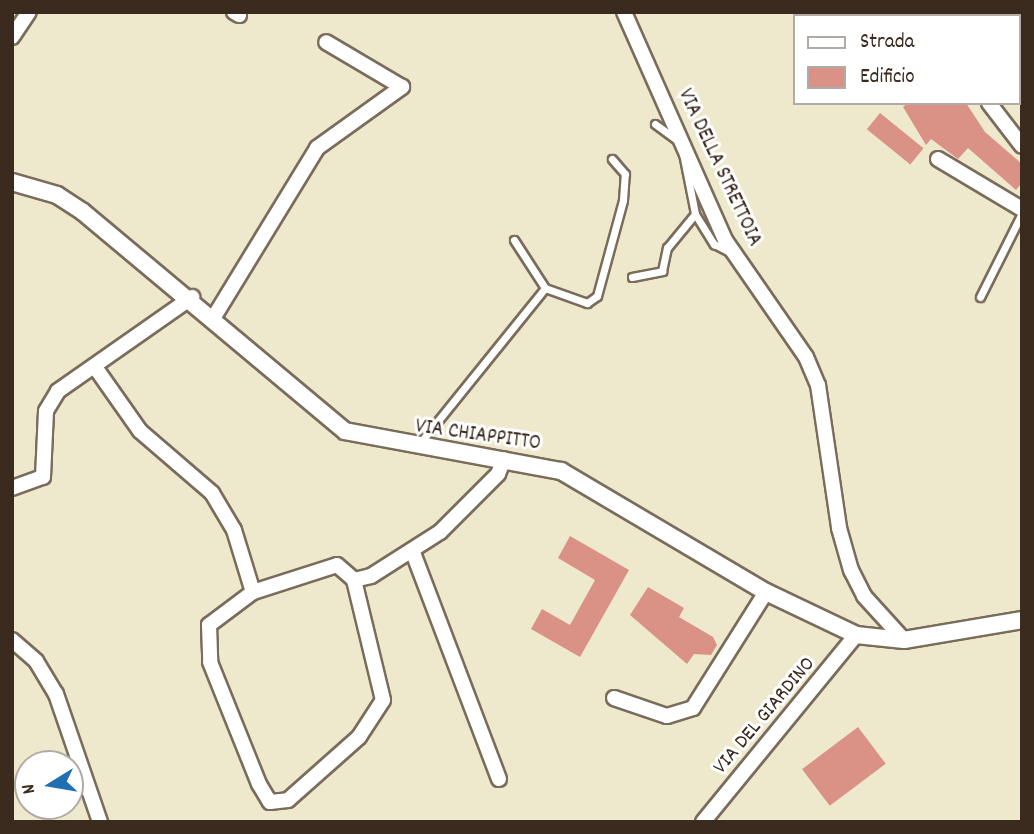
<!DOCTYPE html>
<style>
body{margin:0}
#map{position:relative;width:1034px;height:834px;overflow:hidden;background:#eee8cd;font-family:Dekko,sans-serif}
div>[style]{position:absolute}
.building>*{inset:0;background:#da9287;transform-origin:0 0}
.roads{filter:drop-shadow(2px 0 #7a6c5b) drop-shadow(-2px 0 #7a6c5b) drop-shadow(0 2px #7a6c5b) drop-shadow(0 -2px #7a6c5b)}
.service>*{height:7px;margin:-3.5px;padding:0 3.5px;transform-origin:3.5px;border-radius:3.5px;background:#fff}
.minor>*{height:14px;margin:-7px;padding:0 7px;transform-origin:7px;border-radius:7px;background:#fff}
.tertiary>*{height:16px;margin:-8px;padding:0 8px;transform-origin:8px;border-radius:8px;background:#fff}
span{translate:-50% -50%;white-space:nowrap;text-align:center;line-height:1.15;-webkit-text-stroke:6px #fff;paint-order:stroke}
.street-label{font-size:21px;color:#3b2a1e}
.frame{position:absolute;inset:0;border:14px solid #3b2a1e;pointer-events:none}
.legend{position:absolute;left:793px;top:14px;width:228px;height:91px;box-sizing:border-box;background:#fff;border:2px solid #b1aaa5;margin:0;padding:9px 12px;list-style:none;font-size:21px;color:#3b2a1e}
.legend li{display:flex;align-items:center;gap:14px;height:35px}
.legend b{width:35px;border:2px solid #b1aaa5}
.north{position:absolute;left:14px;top:750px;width:70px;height:70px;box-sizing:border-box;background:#fff;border:2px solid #b1aaa5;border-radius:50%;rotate:259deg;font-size:19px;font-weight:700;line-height:28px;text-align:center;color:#3b2a1e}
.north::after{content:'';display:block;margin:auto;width:24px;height:32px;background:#1f6fb2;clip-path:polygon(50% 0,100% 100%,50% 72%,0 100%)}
</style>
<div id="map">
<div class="building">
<div style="clip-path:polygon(908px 103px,966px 103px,985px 132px,1022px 164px,1022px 183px,1016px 190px,968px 148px,958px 159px,931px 139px,926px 145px,903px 107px)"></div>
<div style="left:880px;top:113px;width:56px;height:21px;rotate:39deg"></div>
<div style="clip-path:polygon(570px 536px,629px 570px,580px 657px,531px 629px,542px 609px,570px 625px,595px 580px,558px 558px)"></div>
<div style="clip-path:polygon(648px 587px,684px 608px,679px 617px,713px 637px,717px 645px,711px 655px,694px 654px,687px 664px,630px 615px)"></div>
<div style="left:858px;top:727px;width:46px;height:70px;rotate:53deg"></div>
</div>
<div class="roads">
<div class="service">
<div style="left:655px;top:124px;width:32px;rotate:36deg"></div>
<div style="left:681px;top:143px;width:72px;rotate:78.8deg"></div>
<div style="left:695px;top:214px;width:36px;rotate:58deg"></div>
<div style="left:714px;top:244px;width:18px;rotate:27deg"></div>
<div style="left:514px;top:240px;width:57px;rotate:57.1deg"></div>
<div style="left:632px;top:277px;width:31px;rotate:-11deg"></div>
<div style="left:662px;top:271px;width:24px;rotate:-78deg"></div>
<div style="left:667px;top:248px;width:44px;rotate:-50.5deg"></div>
<div style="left:980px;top:297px;width:94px;rotate:-63.4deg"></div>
<div style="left:420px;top:443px;width:199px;rotate:-51.1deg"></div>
<div style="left:545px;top:288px;width:45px;rotate:19.7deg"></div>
<div style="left:587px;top:303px;width:12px;rotate:-35deg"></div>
<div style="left:597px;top:296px;width:99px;rotate:-74.8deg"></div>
<div style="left:623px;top:200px;width:26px;rotate:-86deg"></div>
<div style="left:625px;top:174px;width:20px;rotate:-131deg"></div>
</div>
<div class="minor">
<div style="left:234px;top:12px;width:6px;rotate:31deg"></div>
<div style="left:624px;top:12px;width:249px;rotate:66.1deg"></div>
<div style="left:725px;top:240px;width:142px;rotate:55.3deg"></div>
<div style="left:806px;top:357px;width:30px;rotate:67deg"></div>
<div style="left:818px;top:385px;width:145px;rotate:81.6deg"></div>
<div style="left:839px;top:528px;width:44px;rotate:74.1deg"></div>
<div style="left:851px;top:570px;width:29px;rotate:63deg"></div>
<div style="left:864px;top:596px;width:59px;rotate:47.7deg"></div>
<div style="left:946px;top:12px;width:4px;rotate:63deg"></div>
<div style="left:12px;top:37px;width:30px;rotate:-56deg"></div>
<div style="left:1018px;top:91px;width:6px;rotate:45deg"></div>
<div style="left:989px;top:103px;width:54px;rotate:52.5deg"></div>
<div style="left:938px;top:159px;width:98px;rotate:30.8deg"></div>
<div style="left:214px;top:317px;width:198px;rotate:-58.6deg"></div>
<div style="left:317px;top:148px;width:105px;rotate:-35.7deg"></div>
<div style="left:402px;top:87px;width:88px;rotate:-149.4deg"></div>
<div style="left:95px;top:367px;width:78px;rotate:54.9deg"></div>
<div style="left:140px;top:431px;width:95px;rotate:40.7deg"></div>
<div style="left:212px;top:493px;width:43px;rotate:59.3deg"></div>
<div style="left:234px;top:530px;width:65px;rotate:73deg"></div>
<div style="left:253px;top:592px;width:88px;rotate:-17.8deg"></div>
<div style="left:337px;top:565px;width:23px;rotate:41deg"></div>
<div style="left:354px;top:580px;width:17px;rotate:-13deg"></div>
<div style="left:371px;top:576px;width:82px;rotate:-32.5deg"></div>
<div style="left:440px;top:532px;width:82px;rotate:-45deg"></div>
<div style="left:498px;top:474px;width:16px;rotate:-68deg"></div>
<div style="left:12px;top:488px;width:33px;rotate:-20deg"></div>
<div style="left:43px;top:477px;width:66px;rotate:-87.4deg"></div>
<div style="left:46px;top:411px;width:23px;rotate:-59deg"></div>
<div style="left:58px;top:391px;width:164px;rotate:-35deg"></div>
<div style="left:412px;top:550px;width:245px;rotate:69.2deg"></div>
<div style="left:253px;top:592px;width:55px;rotate:143.1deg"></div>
<div style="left:209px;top:625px;width:37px;rotate:88deg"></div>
<div style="left:210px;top:662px;width:131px;rotate:68.1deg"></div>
<div style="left:259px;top:784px;width:21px;rotate:59deg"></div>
<div style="left:270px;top:802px;width:18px;rotate:-6deg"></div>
<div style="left:288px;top:800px;width:95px;rotate:-41.6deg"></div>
<div style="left:359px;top:737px;width:44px;rotate:-57deg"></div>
<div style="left:383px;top:700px;width:123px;rotate:-103.6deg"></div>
<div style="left:12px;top:640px;width:32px;rotate:41deg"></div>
<div style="left:36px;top:661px;width:39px;rotate:59deg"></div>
<div style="left:56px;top:694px;width:135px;rotate:71deg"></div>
<div style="left:614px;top:698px;width:56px;rotate:18.8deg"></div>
<div style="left:667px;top:716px;width:27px;rotate:-17deg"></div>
<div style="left:693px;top:708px;width:137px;rotate:-57.8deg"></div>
<div style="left:703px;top:822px;width:242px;rotate:-50.7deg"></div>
</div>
<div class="tertiary">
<div style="left:12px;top:182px;width:47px;rotate:16.1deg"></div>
<div style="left:57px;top:195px;width:31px;rotate:33deg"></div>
<div style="left:83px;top:212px;width:341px;rotate:39.9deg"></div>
<div style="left:345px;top:431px;width:220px;rotate:10.5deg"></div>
<div style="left:561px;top:471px;width:238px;rotate:30.6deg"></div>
<div style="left:766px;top:592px;width:100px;rotate:25.5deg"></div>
<div style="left:856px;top:635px;width:48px;rotate:5.9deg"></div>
<div style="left:904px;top:640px;width:120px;rotate:-9.6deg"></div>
</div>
</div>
<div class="street-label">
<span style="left:719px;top:168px;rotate:65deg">VIA DELLA STRETTOIA</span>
<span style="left:478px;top:436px;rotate:8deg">VIA CHIAPPITTO</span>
<span style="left:765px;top:716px;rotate:-50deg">VIA DEL GIARDINO</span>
</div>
<div class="frame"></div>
<ul class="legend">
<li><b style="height:9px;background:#fff"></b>Strada</li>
<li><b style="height:19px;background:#da9287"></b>Edificio</li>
</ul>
<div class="north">N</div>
</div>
